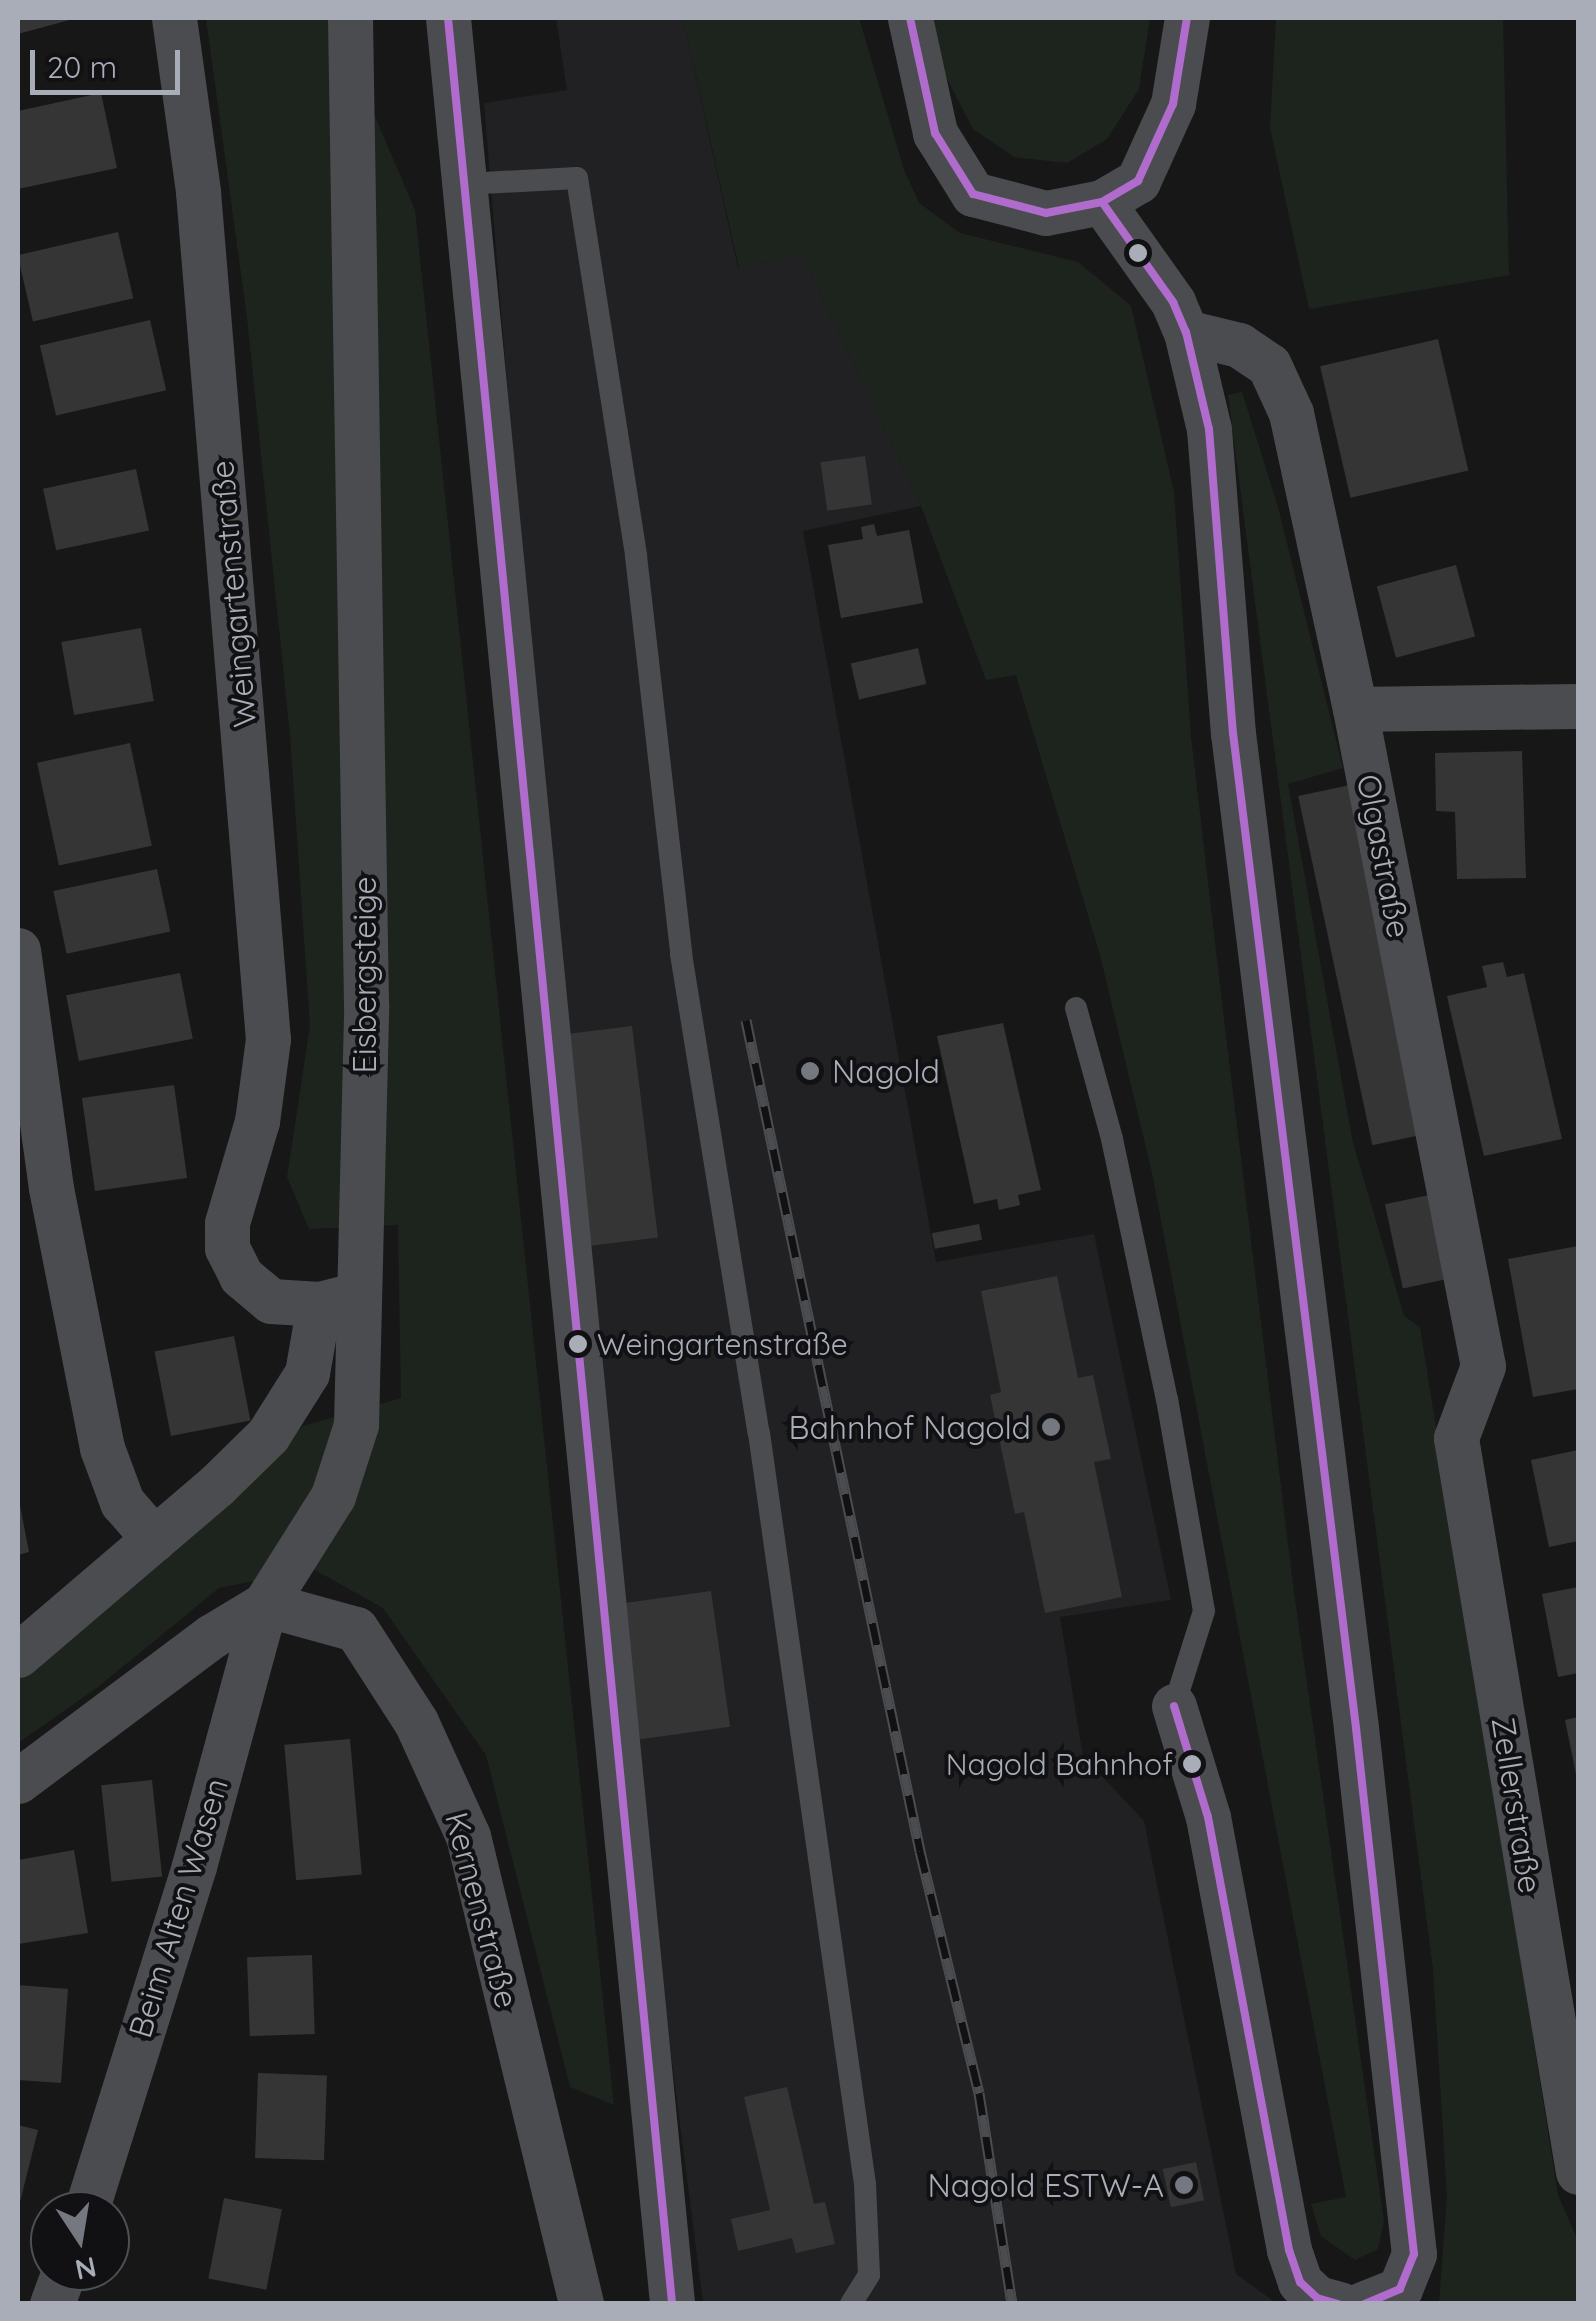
<!DOCTYPE html>
<meta charset="utf-8">
<style>
body{margin:0}
#map{position:relative;width:1596px;height:2321px;overflow:hidden;background:#171717;font-family:Quicksand,sans-serif}
div>[style]{position:absolute}
.built>*{inset:0;background:#212123}
.green>*{inset:0;background:#1d241e}
.building>*{inset:0;background:#353536;transform-origin:0 0}
.lane>*{height:22px;margin:-11px;padding:0 11px;transform-origin:11px;border-radius:11px;background:#4b4c50}
.street>*{height:45px;margin:-22.5px;padding:0 22.5px;transform-origin:22.5px;border-radius:22.5px;background:#4b4c50}
.rail>*{height:11px;margin-top:-5.5px;transform-origin:0;background:repeating-linear-gradient(90deg,#111113 0 22px,#4b4c4f 0 44px);box-sizing:border-box;border-block:2px solid #4b4c4f}
.bus-1>*{height:8px;margin:-4px;padding:0 4px;transform-origin:4px;border-radius:4px;background:#b06ccc}
.dots>*{width:28px;height:28px;translate:-50% -50%;box-sizing:border-box;border:5px solid #111113;border-radius:50%}
span{translate:-50% -50%;white-space:nowrap;text-align:center;line-height:1.15;-webkit-text-stroke:8px #111113;paint-order:stroke}
.bus-label{font-size:30px;color:#a8adb8}
.left{translate:0 -50%;text-align:left}
.right{translate:-100% -50%;text-align:right}
.street-label{font-size:32px;color:#a8adb8}
.poi-label{font-size:32px;color:#a8adb8}
.frame{position:absolute;inset:0;border:20px solid #a8adb8;pointer-events:none}
.north{position:absolute;left:30px;top:2191px;width:100px;height:100px;box-sizing:border-box;background:#111113;border:2px solid #4d4f55;border-radius:50%;rotate:168deg;font-size:28px;font-weight:700;line-height:40px;text-align:center;color:#a8adb8}
.north::after{content:'';display:block;margin:auto;width:35px;height:45px;background:#757880;clip-path:polygon(50% 0,100% 100%,50% 72%,0 100%)}
.scale{position:absolute;left:30px;top:50px;width:150px;height:45px;box-sizing:border-box;border:5px solid #a8adb8;border-top:0;padding-left:12px;font-size:30px;line-height:35px;white-space:nowrap;color:#a8adb8;-webkit-text-stroke:8px #111113;paint-order:stroke}
</style>
<div id="map">
<div class="built">
<div style="clip-path:polygon(556px 18px,683px 18px,738px 268px,802px 255px,921px 506px,803px 531px,936px 1262px,1094px 1234px,1171px 1600px,1060px 1617px,1083px 1756px,1144px 1821px,1236px 2274px,1276px 2303px,703px 2303px,597px 1477px,484px 103px,567px 90px)"></div>
</div>
<div class="green">
<div style="clip-path:polygon(206px 18px,333px 18px,415px 210px,614px 2105px,570px 2087px,486px 1755px,383px 1608px,313px 1569px,219px 1588px,98px 1687px,18px 1743px,18px 1675px,174px 1551px,303px 1426px,401px 1398px,398px 1225px,309px 1229px,287px 1177px,310px 1026px,290px 735px,247px 318px)"></div>
<div style="clip-path:polygon(683px 18px,859px 18px,904px 170px,919px 203px,960px 233px,1078px 262px,1131px 306px,1174px 492px,1191px 736px,1223px 1011px,1294px 1593px,1384px 2221px,1378px 2249px,1355px 2260px,1321px 2236px,1311px 2204px,1346px 2197px,1152px 1173px,1100px 955px,1016px 675px,986px 680px,921px 506px,802px 255px,739px 268px)"></div>
<div style="clip-path:polygon(933px 18px,1150px 18px,1139px 89px,1107px 139px,1067px 163px,1014px 157px,973px 129px,946px 77px)"></div>
<div style="clip-path:polygon(1276px 18px,1503px 18px,1509px 275px,1309px 309px,1270px 128px)"></div>
<div style="clip-path:polygon(1242px 392px,1278px 507px,1343px 768px,1288px 784px,1353px 1143px,1404px 1316px,1420px 1327px,1558px 2195px,1578px 2241px,1578px 2303px,1439px 2303px,1447px 2197px,1433px 1969px,1228px 395px)"></div>
</div>
<div class="building">
<div style="clip-path:polygon(18px 18px,72px 18px,73px 19px,18px 34px)"></div>
<div style="clip-path:polygon(101px 93px,117px 168px,18px 189px,18px 111px)"></div>
<div style="left:118px;top:232px;width:68px;height:103px;rotate:77deg"></div>
<div style="left:150px;top:320px;width:72px;height:113px;rotate:77deg"></div>
<div style="left:1438px;top:339px;width:135px;height:121px;rotate:77deg"></div>
<div style="left:865px;top:456px;width:49px;height:45px;rotate:82deg"></div>
<div style="left:136px;top:469px;width:63px;height:95px;rotate:78deg"></div>
<div style="clip-path:polygon(874px 524px,877px 536px,909px 530px,923px 603px,841px 618px,828px 545px,863px 539px,861px 527px)"></div>
<div style="left:1456px;top:565px;width:74px;height:82px;rotate:75deg"></div>
<div style="left:141px;top:628px;width:74px;height:81px;rotate:80deg"></div>
<div style="left:918px;top:648px;width:37px;height:69px;rotate:77deg"></div>
<div style="left:130px;top:743px;width:105px;height:95px;rotate:78deg"></div>
<div style="clip-path:polygon(1522px 751px,1526px 878px,1457px 879px,1455px 812px,1436px 811px,1435px 753px)"></div>
<div style="left:1350px;top:785px;width:357px;height:53px;rotate:78deg"></div>
<div style="left:157px;top:869px;width:64px;height:106px;rotate:78deg"></div>
<div style="clip-path:polygon(1503px 962px,1507px 977px,1524px 973px,1562px 1139px,1484px 1156px,1447px 996px,1487px 987px,1482px 966px)"></div>
<div style="left:180px;top:973px;width:67px;height:116px;rotate:79deg"></div>
<div style="clip-path:polygon(1003px 1023px,1041px 1190px,1018px 1195px,1020px 1205px,999px 1210px,997px 1199px,974px 1204px,937px 1036px)"></div>
<div style="left:632px;top:1026px;width:213px;height:68px;rotate:83deg"></div>
<div style="left:174px;top:1085px;width:94px;height:93px;rotate:82deg"></div>
<div style="left:1429px;top:1195px;width:86px;height:45px;rotate:78deg"></div>
<div style="left:979px;top:1224px;width:16px;height:48px;rotate:79deg"></div>
<div style="clip-path:polygon(1578px 1246px,1578px 1389px,1533px 1397px,1508px 1259px)"></div>
<div style="clip-path:polygon(1057px 1276px,1078px 1378px,1093px 1375px,1111px 1459px,1094px 1462px,1122px 1597px,1045px 1613px,1024px 1512px,1015px 1514px,990px 1395px,1001px 1392px,981px 1291px)"></div>
<div style="left:234px;top:1336px;width:86px;height:81px;rotate:79deg"></div>
<div style="clip-path:polygon(1578px 1450px,1578px 1541px,1549px 1547px,1531px 1460px)"></div>
<div style="clip-path:polygon(19px 1500px,29px 1552px,18px 1555px,18px 1501px)"></div>
<div style="clip-path:polygon(1578px 1587px,1578px 1673px,1558px 1677px,1542px 1594px)"></div>
<div style="left:711px;top:1591px;width:137px;height:94px;rotate:82deg"></div>
<div style="clip-path:polygon(1578px 1717px,1578px 1779px,1577px 1779px,1565px 1720px)"></div>
<div style="left:350px;top:1739px;width:136px;height:66px;rotate:85deg"></div>
<div style="left:152px;top:1780px;width:97px;height:51px;rotate:84deg"></div>
<div style="clip-path:polygon(74px 1850px,88px 1933px,18px 1944px,18px 1860px)"></div>
<div style="left:312px;top:1955px;width:79px;height:65px;rotate:88deg"></div>
<div style="clip-path:polygon(18px 1985px,68px 1989px,61px 2083px,18px 2080px)"></div>
<div style="left:258px;top:2073px;width:69px;height:85px;rotate:2deg"></div>
<div style="clip-path:polygon(787px 2087px,814px 2204px,825px 2202px,835px 2244px,796px 2253px,792px 2238px,738px 2251px,731px 2219px,770px 2210px,744px 2097px)"></div>
<div style="clip-path:polygon(18px 2125px,38px 2130px,19px 2206px,18px 2206px)"></div>
<div style="left:1196px;top:2162px;width:39px;height:34px;rotate:78deg"></div>
<div style="left:224px;top:2198px;width:59px;height:82px;rotate:11deg"></div>
</div>
<div class="lane">
<div style="left:464px;top:184px;width:113px;rotate:-3deg"></div>
<div style="left:577px;top:178px;width:383px;rotate:81.1deg"></div>
<div style="left:636px;top:556px;width:401px;rotate:83.5deg"></div>
<div style="left:681px;top:954px;width:485px;rotate:80.8deg"></div>
<div style="left:759px;top:1433px;width:758px;rotate:81.97deg"></div>
<div style="left:865px;top:2184px;width:91px;rotate:87.5deg"></div>
<div style="left:869px;top:2275px;width:34px;rotate:122deg"></div>
<div style="left:1076px;top:1008px;width:136px;rotate:74.6deg"></div>
<div style="left:1112px;top:1139px;width:266px;rotate:78.1deg"></div>
<div style="left:1167px;top:1399px;width:215px;rotate:80.1deg"></div>
<div style="left:1204px;top:1611px;width:100px;rotate:107.5deg"></div>
</div>
<div class="street">
<div style="left:174px;top:18px;width:176px;rotate:82.1deg"></div>
<div style="left:198px;top:192px;width:850px;rotate:85.28deg"></div>
<div style="left:268px;top:1039px;width:83px;rotate:97.6deg"></div>
<div style="left:257px;top:1121px;width:106px;rotate:106.4deg"></div>
<div style="left:227px;top:1223px;width:25px;rotate:90deg"></div>
<div style="left:227px;top:1248px;width:31px;rotate:63deg"></div>
<div style="left:241px;top:1276px;width:39px;rotate:40deg"></div>
<div style="left:271px;top:1301px;width:48px;rotate:3.6deg"></div>
<div style="left:319px;top:1304px;width:41px;rotate:-14deg"></div>
<div style="left:448px;top:18px;width:2297px;rotate:84.4deg"></div>
<div style="left:910px;top:18px;width:118px;rotate:77.7deg"></div>
<div style="left:935px;top:133px;width:72px;rotate:58.1deg"></div>
<div style="left:973px;top:194px;width:75px;rotate:14.6deg"></div>
<div style="left:1046px;top:213px;width:57px;rotate:-11.1deg"></div>
<div style="left:1102px;top:202px;width:42px;rotate:-30.3deg"></div>
<div style="left:1138px;top:181px;width:85px;rotate:-65.6deg"></div>
<div style="left:1173px;top:104px;width:87px;rotate:-80.8deg"></div>
<div style="left:1102px;top:202px;width:123px;rotate:54.6deg"></div>
<div style="left:1173px;top:302px;width:33px;rotate:67deg"></div>
<div style="left:1186px;top:332px;width:100px;rotate:76.7deg"></div>
<div style="left:1209px;top:429px;width:305px;rotate:85.5deg"></div>
<div style="left:1233px;top:733px;width:1003px;rotate:82.95deg"></div>
<div style="left:1356px;top:1728px;width:529px;rotate:83.71deg"></div>
<div style="left:1414px;top:2254px;width:38px;rotate:112deg"></div>
<div style="left:1400px;top:2289px;width:40px;rotate:158deg"></div>
<div style="left:1186px;top:332px;width:55px;rotate:13.8deg"></div>
<div style="left:1239px;top:345px;width:36px;rotate:34deg"></div>
<div style="left:1269px;top:365px;width:53px;rotate:65.4deg"></div>
<div style="left:1291px;top:413px;width:303px;rotate:77.8deg"></div>
<div style="left:1355px;top:709px;width:669px;rotate:78.98deg"></div>
<div style="left:1483px;top:1366px;width:77px;rotate:110.6deg"></div>
<div style="left:1456px;top:1438px;width:744px;rotate:80.56deg"></div>
<div style="left:1355px;top:709px;width:223px;rotate:-0.8deg"></div>
<div style="left:18px;top:950px;width:240px;rotate:82.1deg"></div>
<div style="left:51px;top:1188px;width:265px;rotate:78.9deg"></div>
<div style="left:102px;top:1448px;width:58px;rotate:69.7deg"></div>
<div style="left:122px;top:1502px;width:49px;rotate:49.1deg"></div>
<div style="left:265px;top:1604px;width:94px;rotate:15.4deg"></div>
<div style="left:356px;top:1629px;width:111px;rotate:57.2deg"></div>
<div style="left:416px;top:1722px;width:125px;rotate:65.5deg"></div>
<div style="left:468px;top:1836px;width:481px;rotate:76.4deg"></div>
<div style="left:18px;top:1655px;width:262px;rotate:-40.5deg"></div>
<div style="left:217px;top:1485px;width:71px;rotate:-44.4deg"></div>
<div style="left:268px;top:1435px;width:73px;rotate:-57.8deg"></div>
<div style="left:307px;top:1373px;width:70px;rotate:-80.1deg"></div>
<div style="left:1174px;top:1706px;width:116px;rotate:73deg"></div>
<div style="left:1208px;top:1817px;width:441px;rotate:79.4deg"></div>
<div style="left:1289px;top:2250px;width:34px;rotate:71deg"></div>
<div style="left:1300px;top:2282px;width:23px;rotate:43deg"></div>
<div style="left:1317px;top:2298px;width:24px;rotate:15deg"></div>
<div style="left:18px;top:1781px;width:242px;rotate:-36.8deg"></div>
<div style="left:212px;top:1636px;width:62px;rotate:-31.1deg"></div>
<div style="left:265px;top:1604px;width:128px;rotate:-57.8deg"></div>
<div style="left:333px;top:1496px;width:75px;rotate:-72.1deg"></div>
<div style="left:356px;top:1425px;width:421px;rotate:-88.6deg"></div>
<div style="left:366px;top:1004px;width:986px;rotate:-90.93deg"></div>
<div style="left:86px;top:2211px;width:362px;rotate:-72.6deg"></div>
<div style="left:194px;top:1866px;width:271px;rotate:-74.8deg"></div>
<div style="left:52px;top:2304px;width:35px;rotate:-70deg"></div>
</div>
<div class="rail">
<div style="left:746px;top:1020px;width:849px;rotate:78.17deg"></div>
<div style="left:920px;top:1851px;width:249px;rotate:76.3deg"></div>
<div style="left:979px;top:2093px;width:214px;rotate:81.1deg"></div>
</div>
<div class="bus-1">
<div style="left:448px;top:18px;width:2297px;rotate:84.4deg"></div>
<div style="left:910px;top:18px;width:118px;rotate:77.7deg"></div>
<div style="left:935px;top:133px;width:72px;rotate:58.1deg"></div>
<div style="left:973px;top:194px;width:75px;rotate:14.6deg"></div>
<div style="left:1046px;top:213px;width:57px;rotate:-11.1deg"></div>
<div style="left:1102px;top:202px;width:42px;rotate:-30.3deg"></div>
<div style="left:1138px;top:181px;width:85px;rotate:-65.6deg"></div>
<div style="left:1173px;top:104px;width:87px;rotate:-80.8deg"></div>
<div style="left:1102px;top:202px;width:123px;rotate:54.6deg"></div>
<div style="left:1173px;top:302px;width:33px;rotate:67deg"></div>
<div style="left:1186px;top:332px;width:100px;rotate:76.7deg"></div>
<div style="left:1209px;top:429px;width:305px;rotate:85.5deg"></div>
<div style="left:1233px;top:733px;width:1003px;rotate:82.95deg"></div>
<div style="left:1356px;top:1728px;width:529px;rotate:83.71deg"></div>
<div style="left:1414px;top:2254px;width:38px;rotate:112deg"></div>
<div style="left:1400px;top:2289px;width:39px;rotate:157deg"></div>
<div style="left:1174px;top:1706px;width:116px;rotate:73deg"></div>
<div style="left:1208px;top:1817px;width:441px;rotate:79.4deg"></div>
<div style="left:1289px;top:2250px;width:34px;rotate:71deg"></div>
<div style="left:1300px;top:2282px;width:23px;rotate:43deg"></div>
<div style="left:1317px;top:2298px;width:22px;rotate:16deg"></div>
</div>
<div class="dots">
<div style="left:1138px;top:253px;background:#a8adb8"></div>
<div style="left:810px;top:1071px;background:#757880"></div>
<div style="left:578px;top:1344px;background:#a8adb8"></div>
<div style="left:1051px;top:1427px;background:#757880"></div>
<div style="left:1192px;top:1764px;background:#a8adb8"></div>
<div style="left:1184px;top:2185px;background:#757880"></div>
</div>
<div class="bus-label">
<span class="left" style="left:597px;top:1344px">Weingartenstraße</span>
<span class="right" style="left:1173px;top:1764px">Nagold Bahnhof</span>
</div>
<div class="street-label">
<span style="left:233px;top:594px;rotate:-95deg">Weingartenstraße</span>
<span style="left:1384px;top:856px;rotate:79deg">Olgastraße</span>
<span style="left:364px;top:975px;rotate:-90deg">Eisbergsteige</span>
<span style="left:1517px;top:1805px;rotate:81deg">Zellerstraße</span>
<span style="left:178px;top:1908px;rotate:-73deg">Beim Alten Wasen</span>
<span style="left:482px;top:1910px;rotate:75deg">Kernenstraße</span>
</div>
<div class="poi-label">
<span class="left" style="left:832px;top:1071px">Nagold</span>
<span class="right" style="left:1031px;top:1427px">Bahnhof Nagold</span>
<span class="right" style="left:1164px;top:2185px">Nagold ESTW-A</span>
</div>
<div class="frame"></div>
<div class="north">N</div>
<div class="scale">20 m</div>
</div>
